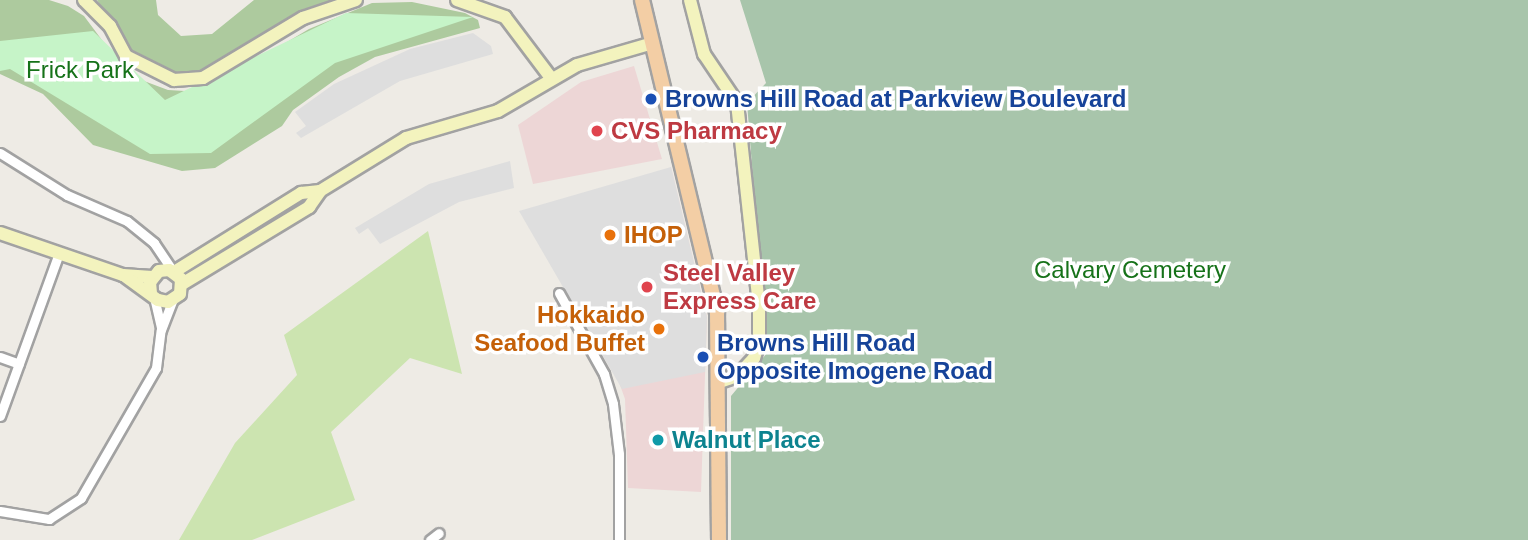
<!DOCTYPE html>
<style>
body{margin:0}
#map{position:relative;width:1528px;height:540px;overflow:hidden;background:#eeebe5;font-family:Arial,sans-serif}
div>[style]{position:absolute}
.commercial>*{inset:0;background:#edd6d6}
.grass>*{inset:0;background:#cce4b0}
.forest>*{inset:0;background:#adca9e}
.cemetery>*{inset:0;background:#a8c5ab}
.park>*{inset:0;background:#c6f4c8}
.parking>*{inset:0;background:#dedede}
.roads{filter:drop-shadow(2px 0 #a2a2a2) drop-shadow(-2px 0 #a2a2a2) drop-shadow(0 2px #a2a2a2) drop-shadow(0 -2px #a2a2a2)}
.street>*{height:9px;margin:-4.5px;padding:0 4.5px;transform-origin:4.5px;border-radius:4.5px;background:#fff}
.secondary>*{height:12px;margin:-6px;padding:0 6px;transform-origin:6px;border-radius:6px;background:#f3f3be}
.primary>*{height:14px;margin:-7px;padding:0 7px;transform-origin:7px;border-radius:7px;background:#f3cea5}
.dots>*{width:19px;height:19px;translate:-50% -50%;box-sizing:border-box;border:4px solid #fff;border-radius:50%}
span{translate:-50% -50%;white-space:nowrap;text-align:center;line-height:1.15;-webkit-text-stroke:7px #fff;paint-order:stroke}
.park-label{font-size:24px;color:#167219}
.transit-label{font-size:24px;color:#164399;font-weight:700}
.left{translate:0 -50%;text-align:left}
.health-label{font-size:24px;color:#be3a42;font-weight:700}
.food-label{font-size:24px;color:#c56008;font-weight:700}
.right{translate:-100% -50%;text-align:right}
.culture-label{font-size:24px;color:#0d838f;font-weight:700}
</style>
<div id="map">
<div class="commercial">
<div style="clip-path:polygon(634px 66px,662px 159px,533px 184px,518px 125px,581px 82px)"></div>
<div style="clip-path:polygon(671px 167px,707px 317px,701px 492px,628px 488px,625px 399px,615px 371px)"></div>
</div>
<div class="grass">
<div style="clip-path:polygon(428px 231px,462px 374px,410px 358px,331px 432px,355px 500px,252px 540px,179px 540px,235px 443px,297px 375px,284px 335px)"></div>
</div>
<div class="forest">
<div style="clip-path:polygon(0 0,49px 0,68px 6px,84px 16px,128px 75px,168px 90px,202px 92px,309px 29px,372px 3px,412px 2px,465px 13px,478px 20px,480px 28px,375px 57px,339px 77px,293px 110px,282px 126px,215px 168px,182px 171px,93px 145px,43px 94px,0 74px)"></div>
<div style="clip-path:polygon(97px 0,156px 0,158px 15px,181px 36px,212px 34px,254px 0,332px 0,200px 73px,186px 75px,172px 74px,131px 52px)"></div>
</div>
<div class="cemetery">
<div style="clip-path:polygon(740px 0,1528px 0,1528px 540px,731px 540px,731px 396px,767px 353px,747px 103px,766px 83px)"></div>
</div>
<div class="park">
<div style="clip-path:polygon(346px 13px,473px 17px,335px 63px,211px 153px,150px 154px,10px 69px,0 71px,0 41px,93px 31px,165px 100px)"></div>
</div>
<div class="parking">
<div style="clip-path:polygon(473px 33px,491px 46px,493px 54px,400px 81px,301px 138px,296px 133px,306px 126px,295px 112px,334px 84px,410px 49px)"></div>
<div style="clip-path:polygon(510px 161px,514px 188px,459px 202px,380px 244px,368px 228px,359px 234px,355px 228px,429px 184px)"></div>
<div style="clip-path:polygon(671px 167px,707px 317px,705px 372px,622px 389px,519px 211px)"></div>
</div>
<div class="roads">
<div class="street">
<div style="left:0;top:153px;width:79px;rotate:32.1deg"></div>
<div style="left:67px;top:195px;width:65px;rotate:23.4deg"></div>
<div style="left:127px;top:221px;width:35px;rotate:39deg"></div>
<div style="left:154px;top:243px;width:34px;rotate:56deg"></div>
<div style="left:559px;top:293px;width:93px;rotate:60.9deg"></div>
<div style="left:604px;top:374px;width:31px;rotate:73deg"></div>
<div style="left:613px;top:404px;width:50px;rotate:83.2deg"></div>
<div style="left:619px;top:454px;width:86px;rotate:90deg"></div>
<div style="left:154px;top:297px;width:32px;rotate:77deg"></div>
<div style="left:0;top:357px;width:20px;rotate:20deg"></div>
<div style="left:0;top:416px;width:170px;rotate:-70.1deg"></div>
<div style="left:0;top:511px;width:50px;rotate:9.3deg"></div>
<div style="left:49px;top:519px;width:38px;rotate:-33deg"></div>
<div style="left:81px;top:498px;width:150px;rotate:-60deg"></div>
<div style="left:156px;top:368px;width:38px;rotate:-83deg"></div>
<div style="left:161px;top:330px;width:31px;rotate:-69deg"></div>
<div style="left:430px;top:540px;width:11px;rotate:-38deg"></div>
</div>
<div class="secondary">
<div style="left:84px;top:0;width:37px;rotate:45deg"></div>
<div style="left:110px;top:26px;width:34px;rotate:62deg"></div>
<div style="left:126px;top:56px;width:54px;rotate:26.6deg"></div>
<div style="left:174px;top:80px;width:29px;rotate:-4deg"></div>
<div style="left:203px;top:78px;width:117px;rotate:-31deg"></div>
<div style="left:303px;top:18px;width:56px;rotate:-18.8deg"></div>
<div style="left:457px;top:0;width:51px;rotate:19.5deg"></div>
<div style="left:505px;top:17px;width:76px;rotate:53deg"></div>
<div style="left:690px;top:0;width:56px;rotate:75.5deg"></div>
<div style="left:704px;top:54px;width:59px;rotate:56deg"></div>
<div style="left:737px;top:103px;width:203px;rotate:83.8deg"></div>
<div style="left:759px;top:305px;width:37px;rotate:90deg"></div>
<div style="left:759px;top:342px;width:17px;rotate:107deg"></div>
<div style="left:754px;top:358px;width:25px;rotate:133deg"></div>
<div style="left:737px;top:376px;width:21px;rotate:161deg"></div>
<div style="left:0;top:233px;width:130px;rotate:18.9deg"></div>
<div style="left:123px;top:275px;width:29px;rotate:4deg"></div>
<div style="left:174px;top:272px;width:150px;rotate:-31.9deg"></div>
<div style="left:301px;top:193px;width:19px;rotate:-6deg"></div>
<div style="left:126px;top:277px;width:39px;rotate:36deg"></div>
<div style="left:158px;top:300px;width:10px;rotate:11deg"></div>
<div style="left:168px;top:302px;width:14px;rotate:-34deg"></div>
<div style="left:180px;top:294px;width:15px;rotate:-86deg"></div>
<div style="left:181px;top:279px;width:15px;rotate:-143deg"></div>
<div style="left:169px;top:270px;width:10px;rotate:174deg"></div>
<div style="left:159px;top:271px;width:14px;rotate:129deg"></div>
<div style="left:150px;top:282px;width:11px;rotate:85deg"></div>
<div style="left:182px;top:284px;width:149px;rotate:-31.2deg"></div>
<div style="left:309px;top:207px;width:19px;rotate:-55deg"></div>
<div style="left:320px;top:191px;width:101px;rotate:-31.6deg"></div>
<div style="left:406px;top:138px;width:96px;rotate:-16.4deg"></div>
<div style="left:498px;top:111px;width:91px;rotate:-30.2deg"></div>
<div style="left:577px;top:65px;width:79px;rotate:-16.1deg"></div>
</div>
<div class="primary">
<div style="left:642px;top:0;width:321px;rotate:76.5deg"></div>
<div style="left:717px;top:312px;width:228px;rotate:89.5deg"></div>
</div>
</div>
<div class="dots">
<div style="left:651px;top:99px;background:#1a4fb4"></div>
<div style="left:597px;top:131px;background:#e0444e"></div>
<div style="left:610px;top:235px;background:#e8710a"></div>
<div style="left:647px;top:287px;background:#e0444e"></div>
<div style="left:659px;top:329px;background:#e8710a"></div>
<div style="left:703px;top:357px;background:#1a4fb4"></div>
<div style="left:658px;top:440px;background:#0f9aa8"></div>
</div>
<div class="park-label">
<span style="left:80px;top:70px">Frick Park</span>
<span style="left:1130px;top:270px">Calvary Cemetery</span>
</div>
<div class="transit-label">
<span class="left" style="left:665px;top:99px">Browns Hill Road at Parkview Boulevard</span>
<span class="left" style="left:717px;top:357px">Browns Hill Road<br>Opposite Imogene Road</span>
</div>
<div class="health-label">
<span class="left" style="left:611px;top:131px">CVS Pharmacy</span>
<span class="left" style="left:663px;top:287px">Steel Valley<br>Express Care</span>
</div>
<div class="food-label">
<span class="left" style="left:624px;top:235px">IHOP</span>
<span class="right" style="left:645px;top:329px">Hokkaido<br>Seafood Buffet</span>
</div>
<div class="culture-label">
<span class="left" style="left:672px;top:440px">Walnut Place</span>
</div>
</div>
